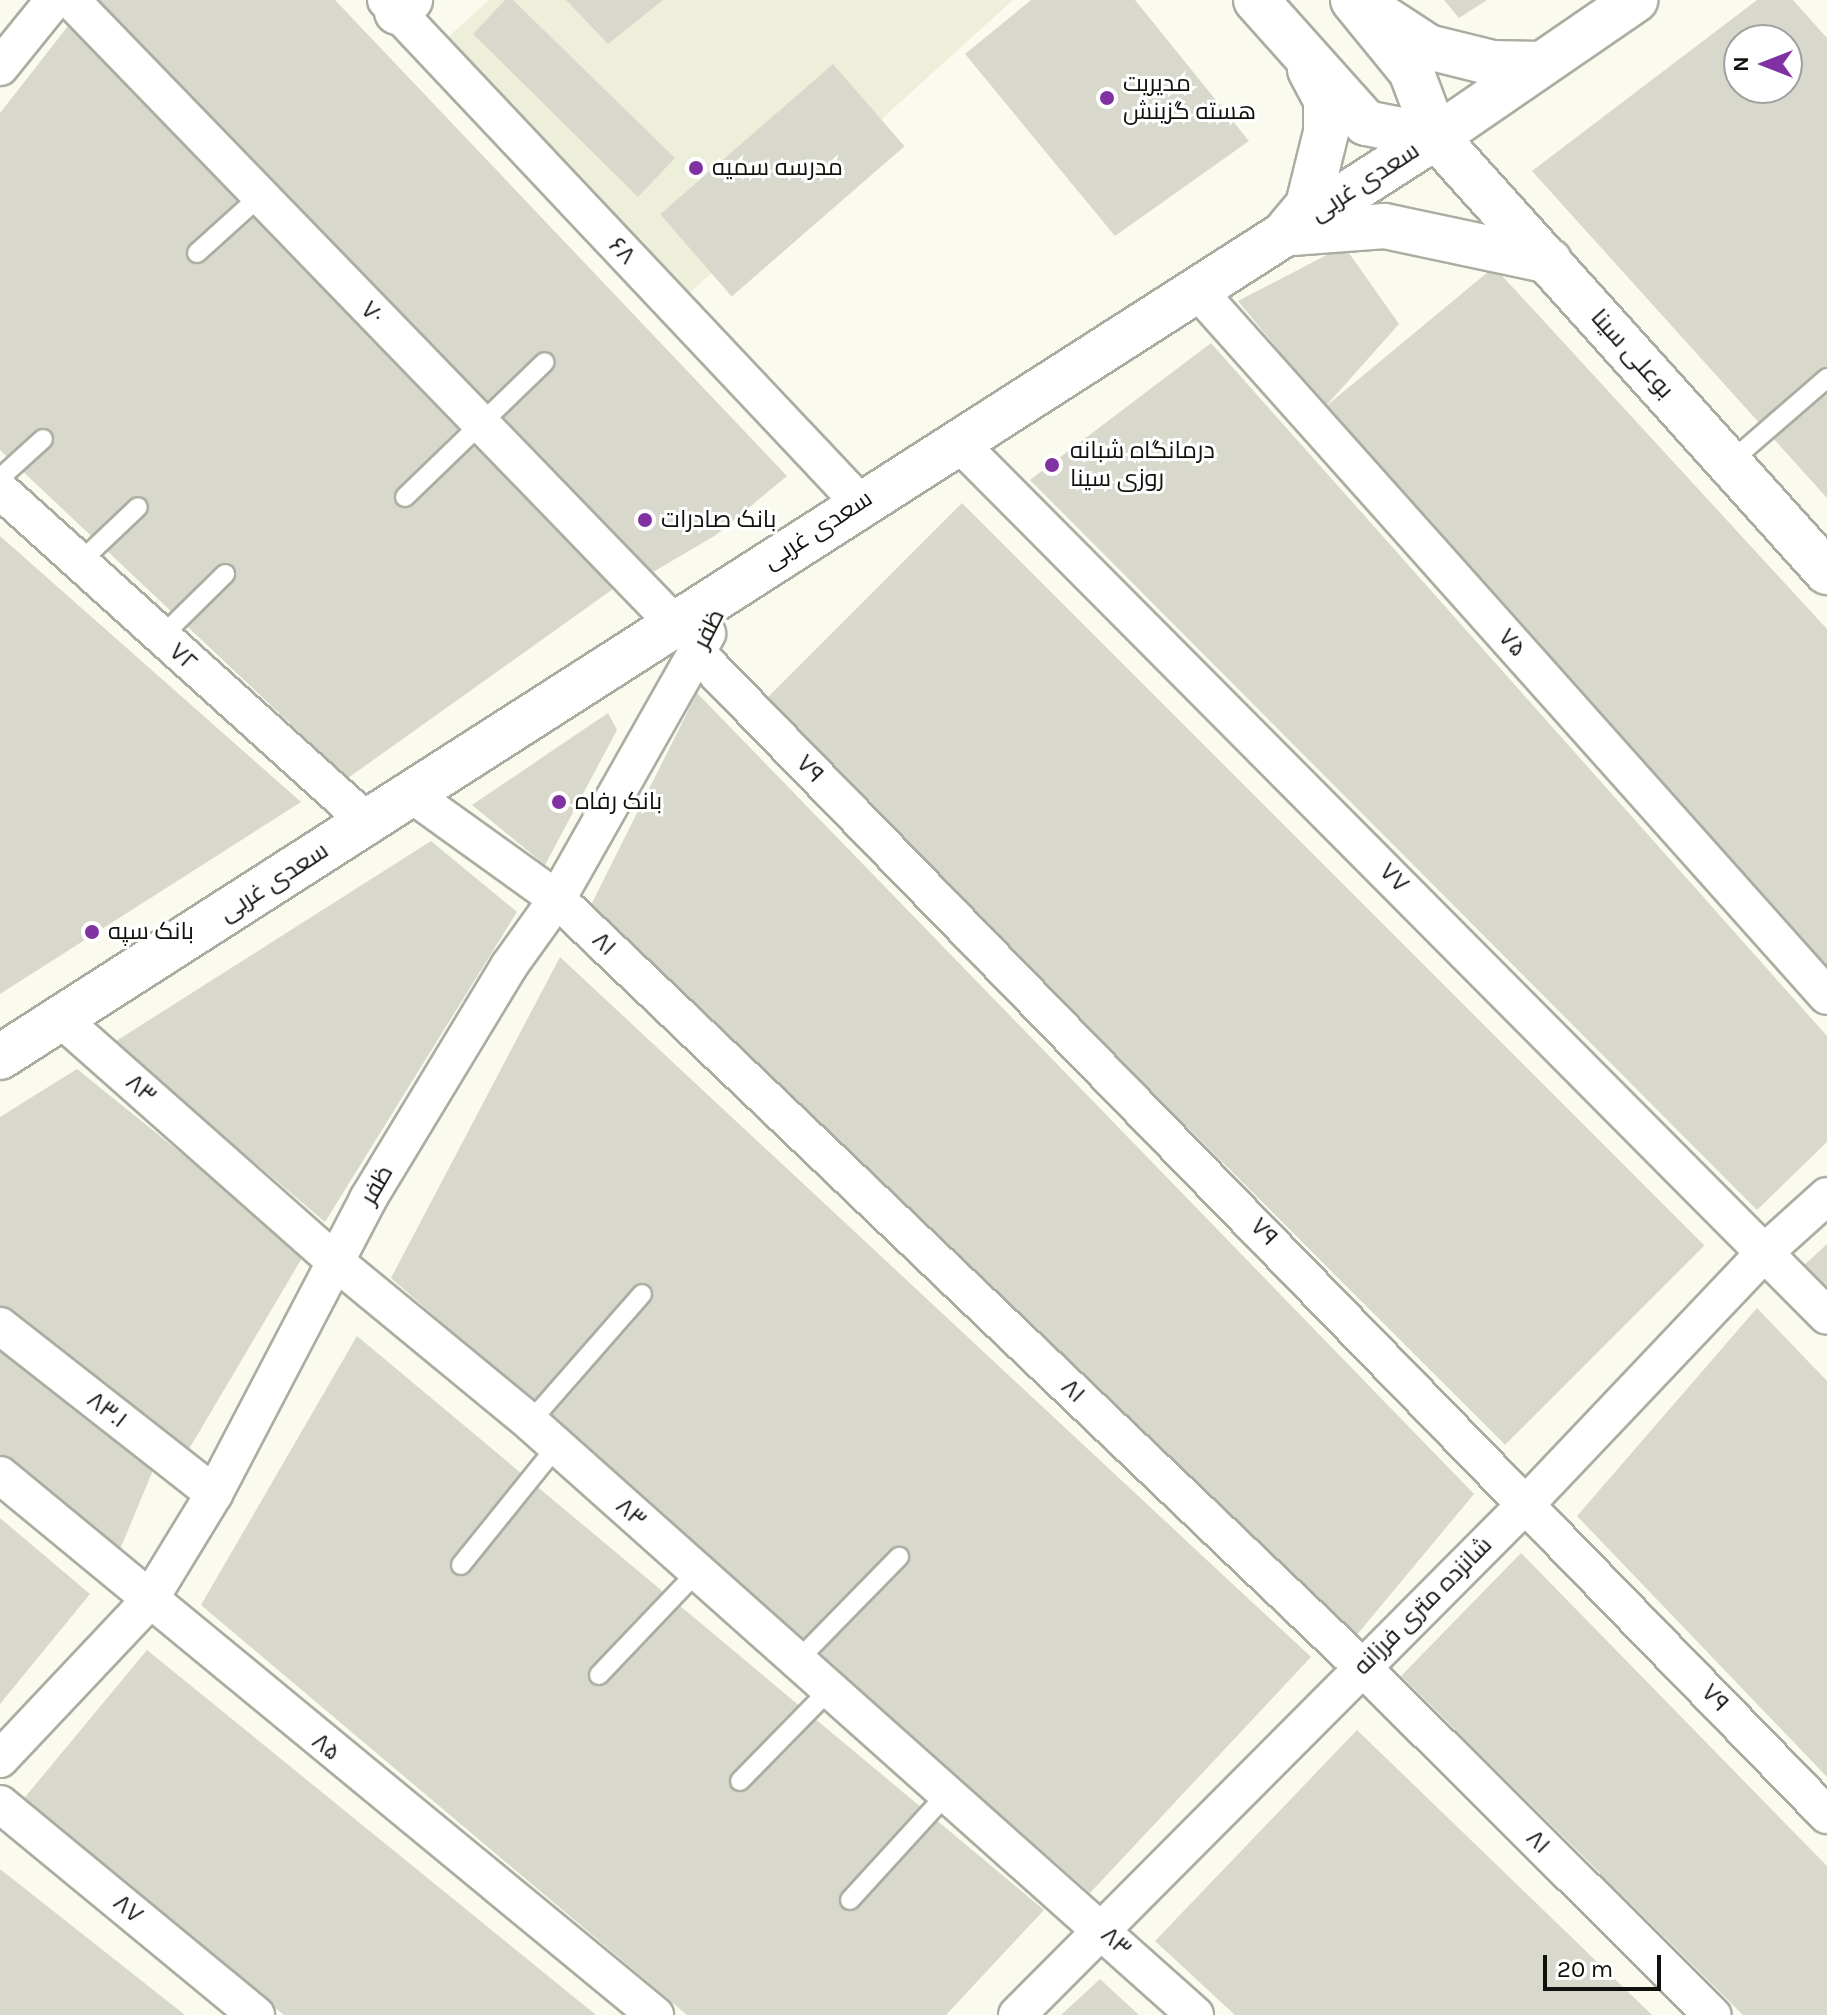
<!DOCTYPE html>
<meta charset="utf-8">
<style>
body{margin:0}
#map{position:relative;width:1827px;height:2015px;overflow:hidden;background:#fafbee;font-family:Karla,Cairo,sans-serif}
div>[style]{position:absolute}
.built>*{inset:0;background:#eeefdb}
.building>*{inset:0;background:#d8d9cc;transform-origin:0 0}
.roads{filter:drop-shadow(2px 0 #acada1) drop-shadow(-2px 0 #acada1) drop-shadow(0 2px #acada1) drop-shadow(0 -2px #acada1)}
.lane>*{height:18px;margin:-9px;padding:0 9px;transform-origin:9px;border-radius:9px;background:#fff}
.street>*{height:36px;margin:-18px;padding:0 18px;transform-origin:18px;border-radius:18px;background:#fff}
.secondary>*{height:44px;margin:-22px;padding:0 22px;transform-origin:22px;border-radius:22px;background:#fff}
.dots>*{width:22px;height:22px;translate:-50% -50%;box-sizing:border-box;border:4px solid #fff;border-radius:50%}
span{translate:-50% -50%;white-space:nowrap;text-align:center;line-height:1.15;-webkit-text-stroke:6px #fff;paint-order:stroke}
.poi-label{font-size:24px;color:#11120d}
.left{translate:0 -50%;text-align:left}
.street-label{font-size:24px;color:#11120d}
.north{position:absolute;left:1723px;top:24px;width:80px;height:80px;box-sizing:border-box;background:#fff;border:2px solid #a0a09e;border-radius:50%;rotate:270deg;font-size:22px;font-weight:700;line-height:32px;text-align:center;color:#11120d}
.north::after{content:'';display:block;margin:auto;width:28px;height:36px;background:#8132a2;clip-path:polygon(50% 0,100% 100%,50% 72%,0 100%)}
.scale{position:absolute;left:1543px;top:1955px;width:118px;height:36px;box-sizing:border-box;border:4px solid #11120d;border-top:0;padding-left:10px;font-size:24px;line-height:28px;white-space:nowrap;color:#11120d;-webkit-text-stroke:6px #fff;paint-order:stroke}
</style>
<div id="map">
<div class="built">
<div style="clip-path:polygon(489px 0,1013px 0,683px 299px,448px 37px)"></div>
</div>
<div class="building">
<div style="clip-path:polygon(88px 0,335px 0,787px 476px,716px 535px,643px 578px)"></div>
<div style="clip-path:polygon(505px 0,513px 0,675px 158px,638px 197px,473px 34px)"></div>
<div style="clip-path:polygon(566px 0,663px 0,608px 44px)"></div>
<div style="clip-path:polygon(1031px 0,1135px 0,1249px 141px,1115px 236px,965px 54px)"></div>
<div style="clip-path:polygon(1444px 0,1487px 0,1459px 18px)"></div>
<div style="clip-path:polygon(evenodd,1757px 0,1793px 0,1827px 38px,1827px 498px,1532px 171px,1757px 0,1739px 40px,1787px 40px,1787px 88px,1739px 88px,1739px 40px)"></div>
<div style="clip-path:polygon(68px 26px,613px 589px,348px 778px,0 450px,0 113px)"></div>
<div style="left:833px;top:64px;width:109px;height:229px;rotate:49deg"></div>
<div style="clip-path:polygon(1344px 246px,1399px 324px,1325px 407px,1494px 267px,1827px 629px,1827px 971px,1325px 407px,1238px 301px)"></div>
<div style="clip-path:polygon(1211px 343px,1827px 1036px,1827px 1142px,1757px 1210px,1030px 480px)"></div>
<div style="left:962px;top:503px;width:1050px;height:282px;rotate:45deg"></div>
<div style="clip-path:polygon(0 536px,301px 802px,0 994px)"></div>
<div style="clip-path:polygon(697px 693px,1474px 1494px,1355px 1637px,589px 909px)"></div>
<div style="clip-path:polygon(608px 713px,617px 730px,545px 865px,472px 805px)"></div>
<div style="clip-path:polygon(431px 841px,517px 912px,325px 1222px,113px 1043px)"></div>
<div style="clip-path:polygon(560px 957px,1311px 1657px,1090px 1893px,391px 1278px)"></div>
<div style="clip-path:polygon(77px 1069px,305px 1253px,182px 1461px,0 1313px,0 1117px)"></div>
<div style="clip-path:polygon(1827px 1244px,1827px 1294px,1802px 1267px)"></div>
<div style="clip-path:polygon(1757px 1308px,1827px 1381px,1827px 1777px,1577px 1516px)"></div>
<div style="clip-path:polygon(357px 1336px,1044px 1910px,946px 2015px,687px 2015px,201px 1605px)"></div>
<div style="clip-path:polygon(0 1341px,156px 1463px,116px 1559px,0 1458px)"></div>
<div style="clip-path:polygon(0 1518px,90px 1594px,0 1704px)"></div>
<div style="clip-path:polygon(1521px 1553px,1827px 1866px,1827px 2015px,1743px 2015px,1401px 1676px)"></div>
<div style="clip-path:polygon(147px 1650px,596px 2015px,284px 2015px,21px 1802px)"></div>
<div style="clip-path:polygon(1357px 1730px,1652px 2015px,1235px 2015px,1155px 1941px)"></div>
<div style="clip-path:polygon(0 1869px,185px 2015px,0 2015px)"></div>
<div style="clip-path:polygon(1100px 1979px,1139px 2015px,1061px 2015px)"></div>
</div>
<div class="roads">
<div class="lane">
<div style="left:197px;top:253px;width:85px;rotate:-42.1deg"></div>
<div style="left:1729px;top:463px;width:130px;rotate:-40.9deg"></div>
<div style="left:0;top:478px;width:58px;rotate:-42.2deg"></div>
<div style="left:405px;top:497px;width:194px;rotate:-44deg"></div>
<div style="left:79px;top:563px;width:81px;rotate:-43.5deg"></div>
<div style="left:161px;top:637px;width:90px;rotate:-44.5deg"></div>
<div style="left:530px;top:1422px;width:170px;rotate:-48.8deg"></div>
<div style="left:461px;top:1565px;width:153px;rotate:-51.1deg"></div>
<div style="left:797px;top:1661px;width:146px;rotate:-45.6deg"></div>
<div style="left:599px;top:1675px;width:142px;rotate:-46.4deg"></div>
<div style="left:740px;top:1781px;width:127px;rotate:-45.6deg"></div>
<div style="left:850px;top:1900px;width:142px;rotate:-47.6deg"></div>
</div>
<div class="street">
<div style="left:71px;top:0;width:868px;rotate:45.93deg"></div>
<div style="left:386px;top:0;width:690px;rotate:46.7deg"></div>
<div style="left:0;top:67px;width:86px;rotate:-51.1deg"></div>
<div style="left:1197px;top:290px;width:946px;rotate:48.26deg"></div>
<div style="left:958px;top:442px;width:1232px;rotate:45.16deg"></div>
<div style="left:0;top:490px;width:495px;rotate:42.1deg"></div>
<div style="left:697px;top:653px;width:1621px;rotate:45.8deg"></div>
<div style="left:411px;top:794px;width:180px;rotate:35.7deg"></div>
<div style="left:557px;top:899px;width:1113px;rotate:43.65deg"></div>
<div style="left:1362px;top:1667px;width:494px;rotate:44.8deg"></div>
<div style="left:61px;top:1019px;width:367px;rotate:41.5deg"></div>
<div style="left:336px;top:1262px;width:251px;rotate:39.5deg"></div>
<div style="left:530px;top:1422px;width:891px;rotate:41.72deg"></div>
<div style="left:0;top:1326px;width:272px;rotate:38.1deg"></div>
<div style="left:0;top:1475px;width:849px;rotate:39.5deg"></div>
<div style="left:0;top:1759px;width:216px;rotate:-46.7deg"></div>
<div style="left:148px;top:1602px;width:127px;rotate:-58.6deg"></div>
<div style="left:214px;top:1494px;width:333px;rotate:-62.4deg"></div>
<div style="left:368px;top:1199px;width:272px;rotate:-58.8deg"></div>
<div style="left:509px;top:966px;width:82px;rotate:-54.4deg"></div>
<div style="left:557px;top:899px;width:305px;rotate:-60.5deg"></div>
<div style="left:0;top:1804px;width:332px;rotate:39.5deg"></div>
<div style="left:1017px;top:2015px;width:724px;rotate:-45.11deg"></div>
<div style="left:1528px;top:1502px;width:346px;rotate:-46.5deg"></div>
<div style="left:1766px;top:1251px;width:82px;rotate:-42deg"></div>
</div>
<div class="secondary">
<div style="left:1256px;top:0;width:165px;rotate:48.2deg"></div>
<div style="left:1366px;top:123px;width:71px;rotate:11.3deg"></div>
<div style="left:1353px;top:0;width:92px;rotate:50.8deg"></div>
<div style="left:1411px;top:71px;width:71px;rotate:69.3deg"></div>
<div style="left:1436px;top:137px;width:585px;rotate:48.05deg"></div>
<div style="left:397px;top:12px;width:18px;rotate:-43deg"></div>
<div style="left:1379px;top:15px;width:59px;rotate:33.1deg"></div>
<div style="left:1428px;top:47px;width:66px;rotate:14deg"></div>
<div style="left:1492px;top:63px;width:49px;rotate:1.2deg"></div>
<div style="left:1289px;top:228px;width:30px;rotate:-50deg"></div>
<div style="left:1308px;top:205px;width:75px;rotate:-76.1deg"></div>
<div style="left:1326px;top:132px;width:32px;rotate:-90deg"></div>
<div style="left:1326px;top:100px;width:34px;rotate:-118deg"></div>
<div style="left:1292px;top:233px;width:93px;rotate:-4.3deg"></div>
<div style="left:1385px;top:226px;width:168px;rotate:12deg"></div>
<div style="left:0;top:1057px;width:1705px;rotate:-32.65deg"></div>
<div style="left:1436px;top:137px;width:242px;rotate:-34.5deg"></div>
</div>
</div>
<div class="dots">
<div style="left:1107px;top:98px;background:#8132a2"></div>
<div style="left:696px;top:168px;background:#8132a2"></div>
<div style="left:1052px;top:465px;background:#8132a2"></div>
<div style="left:645px;top:520px;background:#8132a2"></div>
<div style="left:559px;top:802px;background:#8132a2"></div>
<div style="left:92px;top:932px;background:#8132a2"></div>
</div>
<div class="poi-label">
<span class="left" style="left:1123px;top:98px">مدیریت<br>هسته گزینش</span>
<span class="left" style="left:712px;top:168px">مدرسه سمیه</span>
<span class="left" style="left:1070px;top:465px">درمانگاه شبانه<br>روزی سینا</span>
<span class="left" style="left:661px;top:520px">بانک صادرات</span>
<span class="left" style="left:575px;top:802px">بانک رفاه</span>
<span class="left" style="left:108px;top:932px">بانک سپه</span>
</div>
<div class="street-label">
<span style="left:1365px;top:182px;rotate:-33deg">سعدی غربی</span>
<span style="left:622px;top:251px;rotate:47deg">۶۸</span>
<span style="left:372px;top:313px;rotate:46deg">۷۰</span>
<span style="left:1632px;top:354px;rotate:48deg">بوعلی سینا</span>
<span style="left:818px;top:530px;rotate:-33deg">سعدی غربی</span>
<span style="left:709px;top:629px;rotate:-63deg">ظفر</span>
<span style="left:1512px;top:643px;rotate:48deg">۷۵</span>
<span style="left:183px;top:657px;rotate:42deg">۷۲</span>
<span style="left:810px;top:769px;rotate:46deg">۷۹</span>
<span style="left:1394px;top:878px;rotate:45deg">۷۷</span>
<span style="left:274px;top:882px;rotate:-33deg">سعدی غربی</span>
<span style="left:604px;top:944px;rotate:44deg">۸۱</span>
<span style="left:141px;top:1089px;rotate:41deg">۸۳</span>
<span style="left:377px;top:1185px;rotate:-60deg">ظفر</span>
<span style="left:1264px;top:1232px;rotate:46deg">۷۹</span>
<span style="left:1073px;top:1391px;rotate:44deg">۸۱</span>
<span style="left:107px;top:1410px;rotate:38deg">۸۳.۱</span>
<span style="left:631px;top:1513px;rotate:42deg">۸۳</span>
<span style="left:1423px;top:1606px;rotate:-45deg">شانزده متری فرزانه</span>
<span style="left:1715px;top:1698px;rotate:46deg">۷۹</span>
<span style="left:326px;top:1747px;rotate:39deg">۸۵</span>
<span style="left:1538px;top:1842px;rotate:45deg">۸۱</span>
<span style="left:128px;top:1909px;rotate:40deg">۸۷</span>
<span style="left:1116px;top:1942px;rotate:43deg">۸۳</span>
</div>
<div class="north">N</div>
<div class="scale">20 m</div>
</div>
